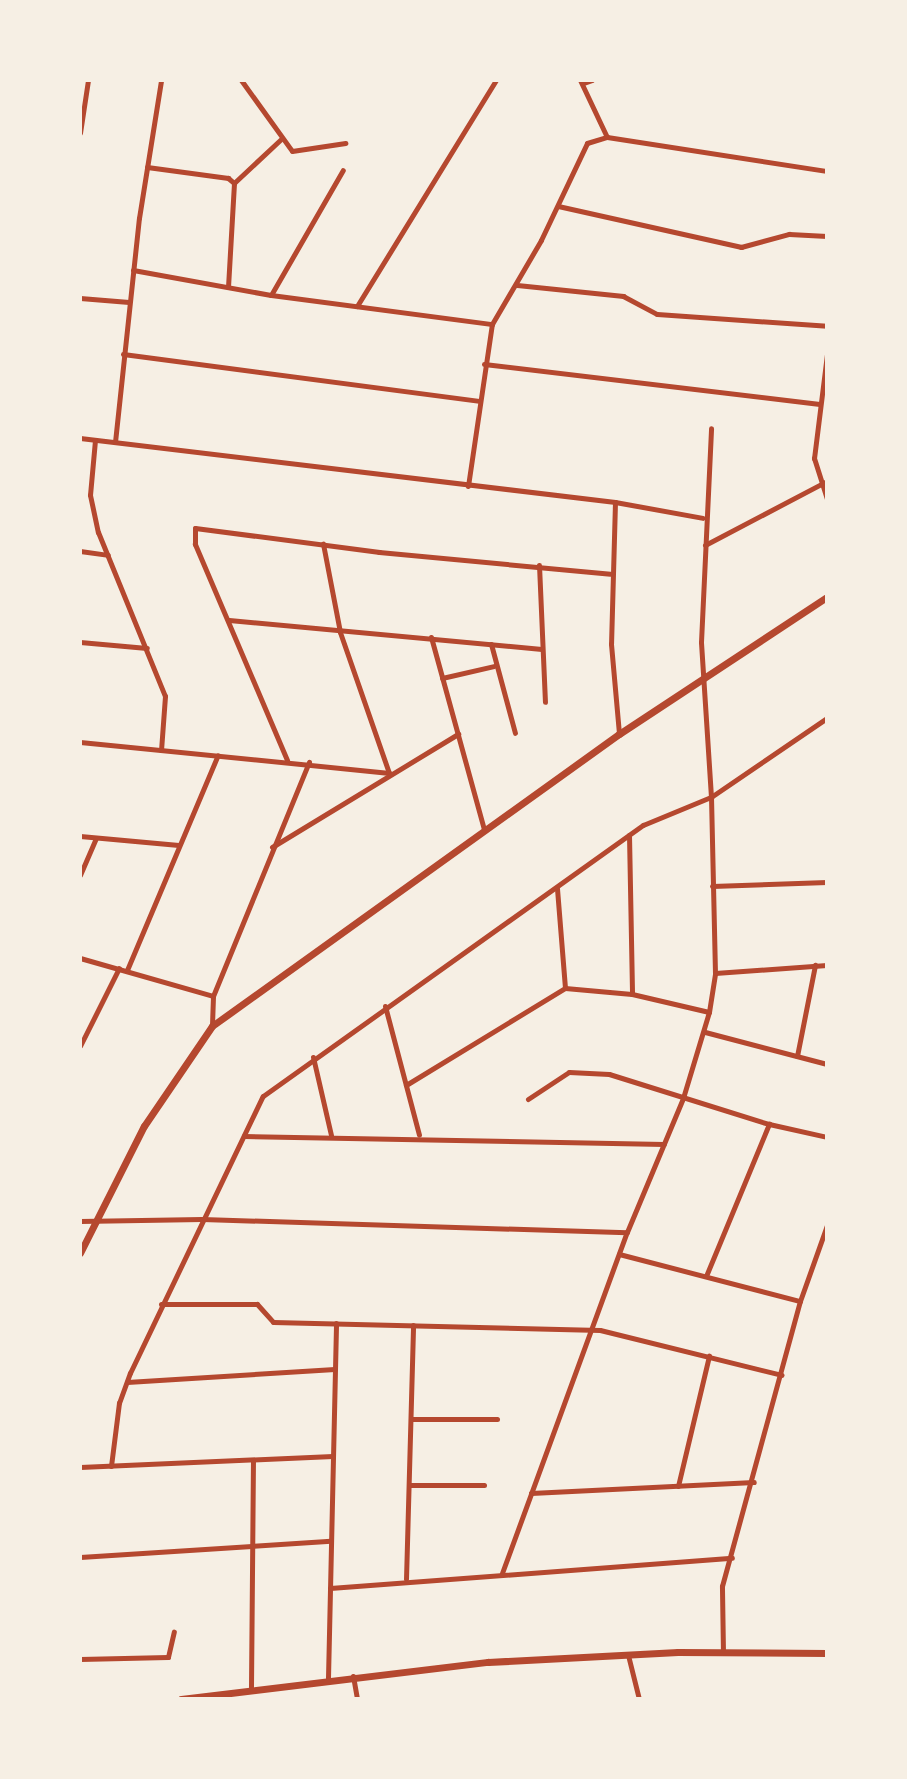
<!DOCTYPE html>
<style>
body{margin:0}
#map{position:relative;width:907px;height:1779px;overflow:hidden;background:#f6efe4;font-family:"Work Sans",sans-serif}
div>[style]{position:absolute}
.minor>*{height:5px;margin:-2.5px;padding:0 2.5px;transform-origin:2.5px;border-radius:2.5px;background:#b5482f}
.tertiary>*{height:7px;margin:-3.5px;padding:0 3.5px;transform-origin:3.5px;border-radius:3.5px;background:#b5482f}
span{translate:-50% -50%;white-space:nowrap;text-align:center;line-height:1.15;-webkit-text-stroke:6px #f6efe4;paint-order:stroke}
.frame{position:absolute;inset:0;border:82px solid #f6efe4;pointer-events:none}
</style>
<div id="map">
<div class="minor">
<div style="left:241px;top:80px;width:87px;rotate:54.3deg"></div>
<div style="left:292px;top:151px;width:54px;rotate:-8.6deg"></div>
<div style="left:580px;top:80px;width:63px;rotate:64.7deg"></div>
<div style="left:583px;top:83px;width:9px;rotate:-18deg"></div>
<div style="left:80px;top:133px;width:54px;rotate:-81.4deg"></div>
<div style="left:147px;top:167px;width:82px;rotate:7.7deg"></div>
<div style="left:228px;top:178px;width:8px;rotate:40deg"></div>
<div style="left:234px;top:183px;width:104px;rotate:93.3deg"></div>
<div style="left:234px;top:183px;width:63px;rotate:-43.1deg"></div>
<div style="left:558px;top:206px;width:188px;rotate:12.6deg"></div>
<div style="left:741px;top:247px;width:50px;rotate:-15.2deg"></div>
<div style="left:789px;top:234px;width:38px;rotate:3deg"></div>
<div style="left:133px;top:270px;width:140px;rotate:10.3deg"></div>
<div style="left:271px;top:295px;width:223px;rotate:7.5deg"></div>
<div style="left:517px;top:285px;width:107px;rotate:5.9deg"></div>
<div style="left:623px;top:296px;width:38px;rotate:28deg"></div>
<div style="left:657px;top:314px;width:170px;rotate:4deg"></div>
<div style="left:271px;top:295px;width:144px;rotate:-60.1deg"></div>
<div style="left:80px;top:298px;width:49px;rotate:4.7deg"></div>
<div style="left:357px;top:306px;width:265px;rotate:-58.4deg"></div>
<div style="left:123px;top:354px;width:359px;rotate:7.5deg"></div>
<div style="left:827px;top:354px;width:105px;rotate:97.1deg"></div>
<div style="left:814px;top:458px;width:43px;rotate:72.4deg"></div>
<div style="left:484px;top:364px;width:338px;rotate:6.8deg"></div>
<div style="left:80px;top:438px;width:539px;rotate:6.82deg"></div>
<div style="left:615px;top:502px;width:89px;rotate:10.3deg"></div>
<div style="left:95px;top:440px;width:55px;rotate:95.2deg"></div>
<div style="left:90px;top:495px;width:38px;rotate:78deg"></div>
<div style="left:98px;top:532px;width:177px;rotate:67.8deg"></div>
<div style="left:165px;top:696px;width:54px;rotate:94.2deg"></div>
<div style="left:115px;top:442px;width:225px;rotate:-83.9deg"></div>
<div style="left:139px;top:218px;width:140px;rotate:-80.9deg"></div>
<div style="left:468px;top:486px;width:164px;rotate:-81.6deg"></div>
<div style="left:492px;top:324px;width:97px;rotate:-59.7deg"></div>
<div style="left:541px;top:240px;width:107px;rotate:-64.6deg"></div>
<div style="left:587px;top:143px;width:21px;rotate:-17deg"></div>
<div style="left:607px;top:137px;width:223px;rotate:8.8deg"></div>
<div style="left:615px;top:502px;width:142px;rotate:91.6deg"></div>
<div style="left:611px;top:644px;width:90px;rotate:84.9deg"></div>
<div style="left:705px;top:545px;width:138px;rotate:-27.7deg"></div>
<div style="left:80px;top:551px;width:28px;rotate:8deg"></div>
<div style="left:539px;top:565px;width:137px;rotate:87.5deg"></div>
<div style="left:229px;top:620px;width:314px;rotate:5.3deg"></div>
<div style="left:431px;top:637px;width:199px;rotate:74.6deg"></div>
<div style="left:80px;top:642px;width:67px;rotate:5.1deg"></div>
<div style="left:491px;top:644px;width:92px;rotate:74.9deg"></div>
<div style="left:442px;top:678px;width:53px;rotate:-13deg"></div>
<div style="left:80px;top:742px;width:311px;rotate:5.7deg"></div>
<div style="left:389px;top:773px;width:149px;rotate:-109.2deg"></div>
<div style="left:340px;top:632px;width:90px;rotate:-100.9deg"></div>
<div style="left:287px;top:760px;width:235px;rotate:-113.1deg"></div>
<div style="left:195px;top:544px;width:16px;rotate:-90deg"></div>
<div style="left:195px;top:528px;width:186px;rotate:7.4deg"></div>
<div style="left:379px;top:552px;width:232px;rotate:5.4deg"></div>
<div style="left:629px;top:835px;width:159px;rotate:88.9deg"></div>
<div style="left:80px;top:836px;width:99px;rotate:5.2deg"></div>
<div style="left:272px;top:847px;width:218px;rotate:-31.3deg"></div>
<div style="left:80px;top:875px;width:40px;rotate:-66.6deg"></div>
<div style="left:712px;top:886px;width:115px;rotate:-2deg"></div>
<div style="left:80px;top:958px;width:138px;rotate:15.9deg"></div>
<div style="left:127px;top:970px;width:233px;rotate:-67.1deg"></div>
<div style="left:715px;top:973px;width:112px;rotate:-4.1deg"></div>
<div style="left:565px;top:988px;width:67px;rotate:5.1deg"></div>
<div style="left:632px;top:994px;width:79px;rotate:13.2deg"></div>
<div style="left:385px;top:1006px;width:133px;rotate:75.2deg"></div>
<div style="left:212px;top:1025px;width:29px;rotate:-88deg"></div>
<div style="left:213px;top:996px;width:253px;rotate:-67.7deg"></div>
<div style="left:705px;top:1032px;width:126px;rotate:14.7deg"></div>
<div style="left:80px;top:1046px;width:87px;rotate:-63.4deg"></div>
<div style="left:797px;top:1056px;width:93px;rotate:-78.8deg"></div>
<div style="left:313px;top:1057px;width:80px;rotate:77deg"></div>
<div style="left:406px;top:1085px;width:186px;rotate:-31.4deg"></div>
<div style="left:565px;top:988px;width:100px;rotate:-94.6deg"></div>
<div style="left:528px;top:1099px;width:49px;rotate:-33.4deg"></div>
<div style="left:569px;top:1072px;width:40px;rotate:2.9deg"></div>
<div style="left:609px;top:1074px;width:168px;rotate:17.4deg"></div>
<div style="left:769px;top:1124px;width:59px;rotate:12.6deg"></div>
<div style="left:244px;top:1136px;width:420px;rotate:1.1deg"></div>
<div style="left:80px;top:1221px;width:122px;rotate:-0.9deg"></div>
<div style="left:202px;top:1219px;width:425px;rotate:1.8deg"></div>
<div style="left:619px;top:1254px;width:187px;rotate:14.6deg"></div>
<div style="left:706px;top:1276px;width:165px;rotate:-67.5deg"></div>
<div style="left:161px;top:1304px;width:96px"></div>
<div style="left:257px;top:1304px;width:24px;rotate:48deg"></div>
<div style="left:273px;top:1322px;width:327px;rotate:1.4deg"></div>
<div style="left:600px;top:1330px;width:187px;rotate:13.9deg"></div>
<div style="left:127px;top:1382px;width:208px;rotate:-3.6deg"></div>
<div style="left:411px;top:1419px;width:86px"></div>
<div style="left:111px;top:1466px;width:64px;rotate:-82.8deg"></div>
<div style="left:119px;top:1403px;width:32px;rotate:-70deg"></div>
<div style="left:130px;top:1373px;width:307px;rotate:-64.4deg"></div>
<div style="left:263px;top:1096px;width:467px;rotate:-35.5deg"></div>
<div style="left:643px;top:825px;width:74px;rotate:-22.4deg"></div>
<div style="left:711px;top:797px;width:140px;rotate:-34.3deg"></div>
<div style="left:80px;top:1467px;width:253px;rotate:-2.5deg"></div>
<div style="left:410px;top:1485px;width:74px"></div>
<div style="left:678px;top:1486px;width:134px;rotate:-76.6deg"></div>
<div style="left:531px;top:1493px;width:223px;rotate:-2.8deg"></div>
<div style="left:80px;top:1557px;width:251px;rotate:-3.7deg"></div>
<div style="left:502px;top:1573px;width:363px;rotate:-69.9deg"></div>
<div style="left:627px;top:1232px;width:145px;rotate:-67.3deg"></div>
<div style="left:683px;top:1098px;width:90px;rotate:-73.2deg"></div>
<div style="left:709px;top:1012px;width:39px;rotate:-81deg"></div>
<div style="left:715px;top:973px;width:176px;rotate:-91.3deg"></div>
<div style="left:711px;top:797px;width:155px;rotate:-93.7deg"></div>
<div style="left:701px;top:642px;width:214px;rotate:-87.3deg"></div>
<div style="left:406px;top:1579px;width:254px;rotate:-88.4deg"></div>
<div style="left:330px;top:1588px;width:403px;rotate:-4.3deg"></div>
<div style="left:827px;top:1626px;width:65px;rotate:90deg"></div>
<div style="left:723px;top:1653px;width:67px;rotate:-90.9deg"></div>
<div style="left:722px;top:1586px;width:295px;rotate:-74.7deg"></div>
<div style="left:800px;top:1301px;width:81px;rotate:-70.4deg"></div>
<div style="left:628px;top:1655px;width:45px;rotate:76deg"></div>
<div style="left:80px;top:1659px;width:88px;rotate:-1.3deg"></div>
<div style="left:168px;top:1657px;width:26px;rotate:-77deg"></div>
<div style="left:353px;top:1676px;width:23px;rotate:80deg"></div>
<div style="left:328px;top:1678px;width:355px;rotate:-88.7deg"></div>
<div style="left:251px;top:1687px;width:227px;rotate:-89.5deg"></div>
</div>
<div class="tertiary">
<div style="left:80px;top:1253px;width:142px;rotate:-63.3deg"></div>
<div style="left:144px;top:1126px;width:121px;rotate:-55.8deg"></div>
<div style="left:212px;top:1026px;width:501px;rotate:-35.66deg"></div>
<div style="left:619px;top:734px;width:249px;rotate:-33.4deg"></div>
<div style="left:181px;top:1699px;width:309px;rotate:-6.9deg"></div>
<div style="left:488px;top:1662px;width:190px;rotate:-3deg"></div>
<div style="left:678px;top:1652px;width:149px;rotate:0.4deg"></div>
</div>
<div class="frame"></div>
</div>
